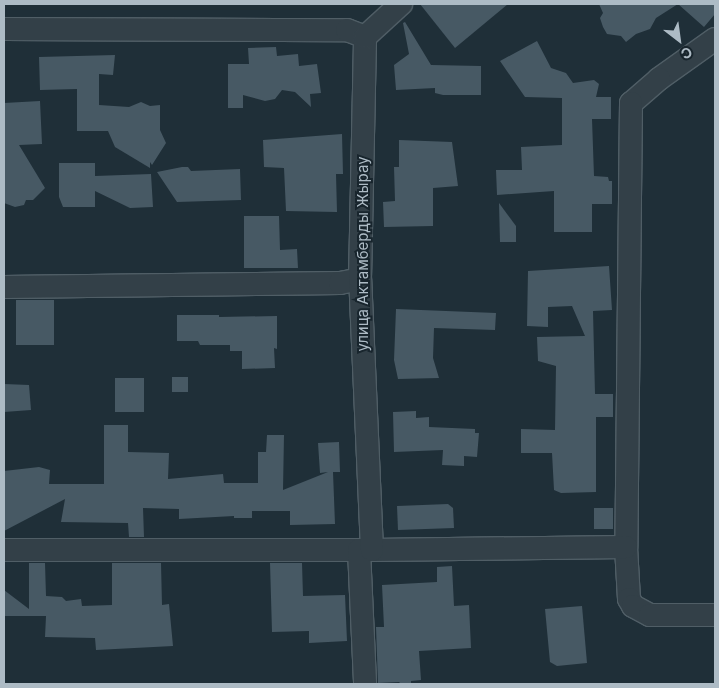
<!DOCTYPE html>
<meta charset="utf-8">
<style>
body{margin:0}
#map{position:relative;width:719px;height:688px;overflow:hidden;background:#1f2f38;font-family:Inter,sans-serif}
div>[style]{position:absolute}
.building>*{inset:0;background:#475964;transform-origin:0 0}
.roads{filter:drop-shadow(1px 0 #505e66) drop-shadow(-1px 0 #505e66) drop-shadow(0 1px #505e66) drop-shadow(0 -1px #505e66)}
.street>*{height:22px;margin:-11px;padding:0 11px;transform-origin:11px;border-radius:11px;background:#334048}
span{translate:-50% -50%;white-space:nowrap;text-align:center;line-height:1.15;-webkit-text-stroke:4px #18252d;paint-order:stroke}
.street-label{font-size:15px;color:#adbbc5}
.frame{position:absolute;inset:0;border:5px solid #adbbc5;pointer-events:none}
.north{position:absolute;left:654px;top:15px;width:50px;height:50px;-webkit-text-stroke:4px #18252d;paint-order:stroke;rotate:150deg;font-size:14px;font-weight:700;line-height:20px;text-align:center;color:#adbbc5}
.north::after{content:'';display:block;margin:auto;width:18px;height:22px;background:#adbbc5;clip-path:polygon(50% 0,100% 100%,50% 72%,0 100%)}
</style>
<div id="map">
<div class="building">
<div style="clip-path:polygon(420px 4px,508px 4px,455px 48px)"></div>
<div style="clip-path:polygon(599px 4px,715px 4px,715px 14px,704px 27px,678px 4px,656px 18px,650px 29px,636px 34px,626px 42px,621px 36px,607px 34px,603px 27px,600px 18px,603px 13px)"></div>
<div style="clip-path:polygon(405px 22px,431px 65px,481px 66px,481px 95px,443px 95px,435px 93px,435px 88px,396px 90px,394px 65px,409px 54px,403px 23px)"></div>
<div style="clip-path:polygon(537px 41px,551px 68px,566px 73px,573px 83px,594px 80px,599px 84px,596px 97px,611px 97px,611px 119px,592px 119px,594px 176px,608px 177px,609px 181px,612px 181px,612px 204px,592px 204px,592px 232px,554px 232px,554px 191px,497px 195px,496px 170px,522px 170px,521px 147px,562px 145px,562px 98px,525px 97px,500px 61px)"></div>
<div style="clip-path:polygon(276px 47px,277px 56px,298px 54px,299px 66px,317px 64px,321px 93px,310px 94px,311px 107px,295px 92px,282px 90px,275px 99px,265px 101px,243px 95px,243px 108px,228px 108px,228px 64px,249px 64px,248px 48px)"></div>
<div style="clip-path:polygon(115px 55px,113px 75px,99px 74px,99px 105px,129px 107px,141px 102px,150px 106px,160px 105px,160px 130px,166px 143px,152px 165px,150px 162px,150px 168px,115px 147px,108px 131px,77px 131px,77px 89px,40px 90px,39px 57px)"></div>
<div style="clip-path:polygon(40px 101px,42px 144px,19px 145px,45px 188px,33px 200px,26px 200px,24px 205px,15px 207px,4px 203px,4px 103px)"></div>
<div style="clip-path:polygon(342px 134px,343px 174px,336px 174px,337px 212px,286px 211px,284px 168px,264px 167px,263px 140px)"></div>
<div style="clip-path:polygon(399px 140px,452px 142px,458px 186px,433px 188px,433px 226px,384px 227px,383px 202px,395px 201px,394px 167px,399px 167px)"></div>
<div style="clip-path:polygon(59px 163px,95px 163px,95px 176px,151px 174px,153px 207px,130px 208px,95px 191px,95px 207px,63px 207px,59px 197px)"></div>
<div style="clip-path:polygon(182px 167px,188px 167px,191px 171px,240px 169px,241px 200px,177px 202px,157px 172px)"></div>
<div style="clip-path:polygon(499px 203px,516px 226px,516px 242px,500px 242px)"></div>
<div style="clip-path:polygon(244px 216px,279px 216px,280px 250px,297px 249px,298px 268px,244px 268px)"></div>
<div style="clip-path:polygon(609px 266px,612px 310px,593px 311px,595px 394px,613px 394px,613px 417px,596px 417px,596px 492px,561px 493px,554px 490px,552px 453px,521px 453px,521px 429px,555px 430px,556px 366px,538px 361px,537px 337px,585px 336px,572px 306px,548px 307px,548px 327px,527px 326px,528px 271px)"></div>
<div style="left:16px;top:300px;width:38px;height:45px"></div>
<div style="clip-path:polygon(396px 309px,496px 313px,495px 330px,434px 328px,433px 358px,439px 378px,398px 379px,394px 360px)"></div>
<div style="clip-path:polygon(177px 315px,219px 315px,219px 317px,277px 316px,277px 349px,274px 348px,275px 368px,242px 369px,242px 351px,230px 351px,230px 345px,200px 345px,198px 341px,177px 341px)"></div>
<div style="left:188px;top:377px;width:15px;height:16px;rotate:90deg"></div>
<div style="left:115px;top:378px;width:29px;height:34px"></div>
<div style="clip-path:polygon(4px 384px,29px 385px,31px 410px,4px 412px)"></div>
<div style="clip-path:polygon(416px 411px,416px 418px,429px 417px,429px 427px,475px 429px,475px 433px,479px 433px,477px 457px,464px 456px,464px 466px,442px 465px,443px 450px,394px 452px,393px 412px)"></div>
<div style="clip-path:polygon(104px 425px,128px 425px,128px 452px,169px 453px,168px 479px,223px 474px,224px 483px,258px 483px,258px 452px,266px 452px,267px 435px,284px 435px,283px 490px,328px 472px,320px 473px,318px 443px,339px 442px,340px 472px,333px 472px,335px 524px,290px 525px,290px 511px,252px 511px,252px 518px,234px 518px,234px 516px,179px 519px,179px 509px,143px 508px,144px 537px,129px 537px,128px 523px,61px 522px,65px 499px,4px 531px,4px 471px,39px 467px,50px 470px,49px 484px,104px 484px)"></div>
<div style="clip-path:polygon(448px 504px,453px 508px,454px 528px,398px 530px,397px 506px)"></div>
<div style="left:613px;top:508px;width:21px;height:19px;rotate:90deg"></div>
<div style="clip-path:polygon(29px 563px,45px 563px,46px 596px,62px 597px,66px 601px,81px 599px,82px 606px,112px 605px,112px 563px,161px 563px,162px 605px,169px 604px,173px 646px,96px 650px,95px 638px,45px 637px,46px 616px,4px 616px,4px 590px,29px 609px)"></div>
<div style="clip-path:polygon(270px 563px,302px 563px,303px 596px,345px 595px,347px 641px,309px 643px,309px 631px,272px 632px)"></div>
<div style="clip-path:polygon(452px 566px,454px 606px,469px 605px,471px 648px,419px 651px,421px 680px,411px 681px,411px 684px,401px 684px,399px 682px,378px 683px,376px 627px,384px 627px,382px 585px,437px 582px,437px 567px)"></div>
<div style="clip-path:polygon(582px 606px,587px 663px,557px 666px,550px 662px,545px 609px)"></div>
</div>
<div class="roads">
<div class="street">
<div style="left:4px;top:29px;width:343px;rotate:0.2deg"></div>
<div style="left:347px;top:30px;width:19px;rotate:21deg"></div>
<div style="left:715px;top:39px;width:69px;rotate:144.5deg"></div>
<div style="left:659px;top:79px;width:37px;rotate:139deg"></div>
<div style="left:631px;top:103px;width:444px;rotate:90.6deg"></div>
<div style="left:626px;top:547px;width:52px;rotate:86.7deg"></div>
<div style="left:629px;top:599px;width:8px;rotate:60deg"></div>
<div style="left:633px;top:606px;width:19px;rotate:28deg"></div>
<div style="left:650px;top:615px;width:65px"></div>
<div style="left:4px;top:287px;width:336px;rotate:-0.7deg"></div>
<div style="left:340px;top:283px;width:20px;rotate:-11deg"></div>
<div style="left:4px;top:550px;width:368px"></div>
<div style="left:372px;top:550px;width:254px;rotate:-0.7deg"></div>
<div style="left:359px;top:550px;width:134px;rotate:87.4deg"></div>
<div style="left:372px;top:550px;width:271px;rotate:-92.5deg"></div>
<div style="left:360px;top:279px;width:242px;rotate:-88.8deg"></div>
<div style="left:365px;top:37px;width:49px;rotate:-42.5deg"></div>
</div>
</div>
<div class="street-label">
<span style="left:363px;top:254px;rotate:-90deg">улица Актамберды Жырау</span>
</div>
<div class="frame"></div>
<div class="north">С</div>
</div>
